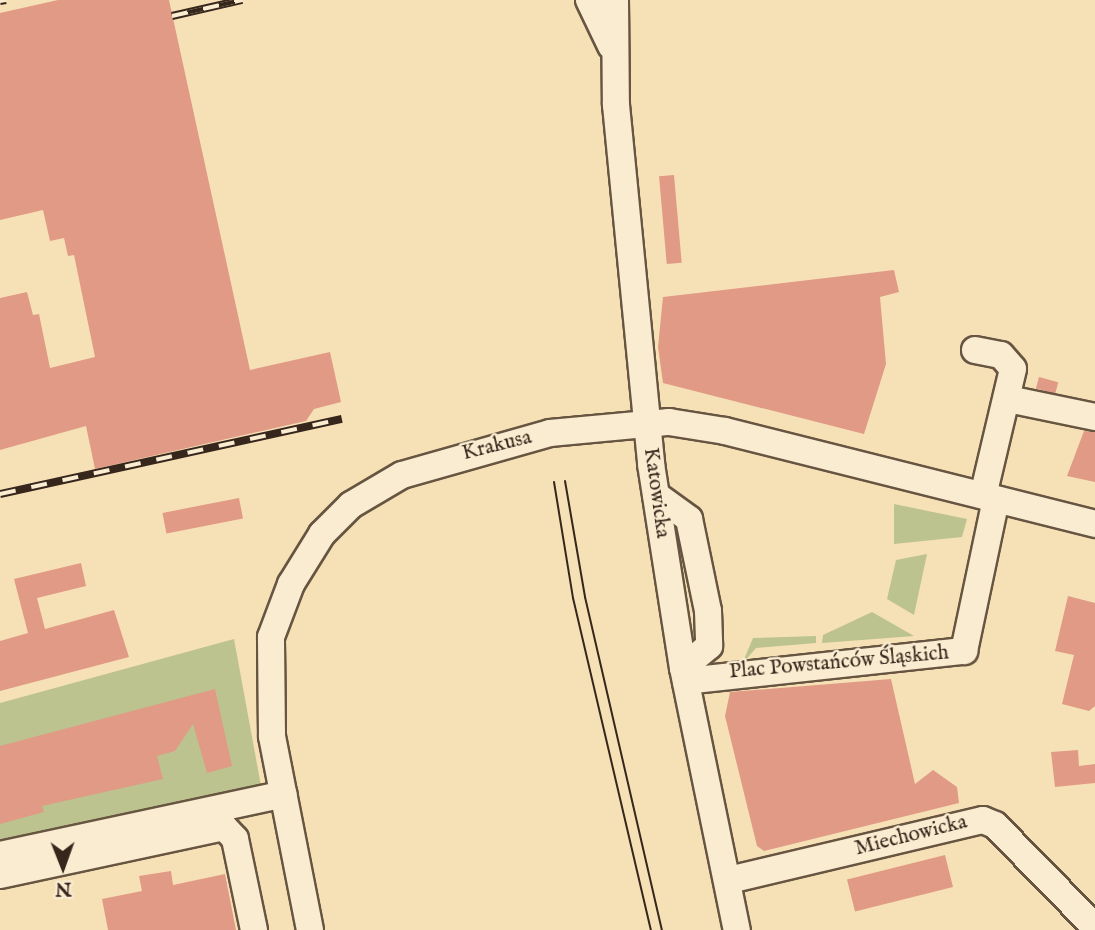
<!DOCTYPE html>
<meta charset="utf-8">
<style>
body{margin:0}
#map{position:relative;width:1095px;height:930px;overflow:hidden;background:#f6e1b6;font-family:"IM FELL English",serif}
div>[style]{position:absolute}
.green>*{inset:0;background:#bcc38e}
.building>*{inset:0;background:#e19a85;transform-origin:0 0}
.roads{filter:drop-shadow(2px 0 #675542) drop-shadow(-2px 0 #675542) drop-shadow(0 2px #675542) drop-shadow(0 -2px #675542)}
.minor>*{height:26px;margin:-13px;padding:0 13px;transform-origin:13px;border-radius:13px;background:#f9ecd0}
.tram>*{height:2px;margin:-1px;padding:0 1px;transform-origin:1px;border-radius:1px;background:#37261c}
.rail>*{height:8px;margin-top:-4px;transform-origin:0;background:repeating-linear-gradient(90deg,#f9ecd0 0 16px,#37261c 0 32px);box-sizing:border-box;border-block:2px solid #37261c}
span{translate:-50% -50%;white-space:nowrap;text-align:center;line-height:1.15;-webkit-text-stroke:5px #f9ecd0;paint-order:stroke}
.street-label{font-size:21px;color:#37261c}
.north{position:absolute;left:28px;top:832px;width:70px;height:70px;-webkit-text-stroke:5px #f9ecd0;paint-order:stroke;rotate:179deg;font-size:19px;font-weight:700;line-height:28px;text-align:center;color:#37261c}
.north::after{content:'';display:block;margin:auto;width:24px;height:32px;background:#37261c;clip-path:polygon(50% 0,100% 100%,50% 72%,0 100%)}
</style>
<div id="map">
<div class="green">
<div style="clip-path:polygon(894px 504px,967px 519px,962px 537px,894px 544px)"></div>
<div style="clip-path:polygon(927px 554px,914px 615px,887px 599px,896px 560px)"></div>
<div style="clip-path:polygon(872px 612px,914px 636px,822px 643px,823px 635px)"></div>
<div style="clip-path:polygon(816px 636px,816px 643px,756px 648px,742px 664px,753px 638px)"></div>
<div style="clip-path:polygon(234px 639px,261px 786px,0 864px,0 703px)"></div>
</div>
<div class="building">
<div style="clip-path:polygon(58px 0,169px 0,250px 370px,330px 352px,341px 402px,314px 409px,306px 421px,95px 469px,86px 426px,0 450px,0 298px,27px 292px,33px 315px,39px 314px,50px 368px,95px 357px,74px 255px,68px 256px,64px 238px,50px 241px,43px 210px,0 220px,0 13px)"></div>
<div style="left:674px;top:175px;width:88px;height:15px;rotate:85deg"></div>
<div style="clip-path:polygon(894px 270px,899px 292px,880px 297px,886px 364px,864px 434px,663px 383px,658px 347px,663px 297px)"></div>
<div style="left:1039px;top:377px;width:20px;height:12px;rotate:15deg"></div>
<div style="clip-path:polygon(1084px 431px,1095px 432px,1095px 482px,1067px 476px)"></div>
<div style="left:239px;top:498px;width:21px;height:78px;rotate:79deg"></div>
<div style="clip-path:polygon(81px 563px,86px 586px,37px 598px,45px 629px,114px 610px,129px 657px,0 691px,0 641px,28px 633px,14px 579px)"></div>
<div style="clip-path:polygon(1068px 596px,1095px 603px,1095px 706px,1089px 711px,1062px 704px,1074px 655px,1055px 651px)"></div>
<div style="clip-path:polygon(891px 679px,915px 784px,933px 770px,957px 787px,959px 803px,764px 851px,757px 846px,725px 716px,730px 692px)"></div>
<div style="clip-path:polygon(215px 689px,232px 766px,207px 773px,193px 724px,175px 751px,157px 756px,163px 779px,42px 806px,44px 812px,0 824px,0 746px)"></div>
<div style="clip-path:polygon(1078px 750px,1079px 766px,1095px 764px,1095px 783px,1055px 787px,1051px 752px)"></div>
<div style="left:945px;top:855px;width:33px;height:101px;rotate:76deg"></div>
<div style="clip-path:polygon(171px 871px,173px 885px,225px 874px,236px 930px,108px 930px,102px 899px,142px 891px,139px 876px)"></div>
</div>
<div class="roads">
<div class="minor">
<div style="left:589px;top:0;width:51px;rotate:64.4deg"></div>
<div style="left:615px;top:0;width:105px;rotate:89.5deg"></div>
<div style="left:616px;top:105px;width:361px;rotate:84.4deg"></div>
<div style="left:651px;top:464px;width:206px;rotate:81.1deg"></div>
<div style="left:683px;top:668px;width:268px;rotate:78.4deg"></div>
<div style="left:975px;top:350px;width:26px;rotate:11deg"></div>
<div style="left:1001px;top:355px;width:18px;rotate:49deg"></div>
<div style="left:1013px;top:369px;width:130px;rotate:103.3deg"></div>
<div style="left:1008px;top:399px;width:89px;rotate:11.7deg"></div>
<div style="left:656px;top:495px;width:41px;rotate:36deg"></div>
<div style="left:689px;top:519px;width:94px;rotate:78.3deg"></div>
<div style="left:708px;top:611px;width:35px;rotate:88deg"></div>
<div style="left:709px;top:646px;width:34px;rotate:140deg"></div>
<div style="left:686px;top:681px;width:280px;rotate:-6.2deg"></div>
<div style="left:964px;top:651px;width:155px;rotate:-78.1deg"></div>
<div style="left:0;top:855px;width:290px;rotate:-12.1deg"></div>
<div style="left:0;top:875px;width:229px;rotate:-12.1deg"></div>
<div style="left:224px;top:827px;width:16px;rotate:47deg"></div>
<div style="left:235px;top:839px;width:93px;rotate:78.2deg"></div>
<div style="left:729px;top:880px;width:261px;rotate:-13.3deg"></div>
<div style="left:983px;top:820px;width:13px;rotate:23deg"></div>
<div style="left:995px;top:825px;width:143px;rotate:45.6deg"></div>
<div style="left:310px;top:930px;width:198px;rotate:-101.1deg"></div>
<div style="left:272px;top:736px;width:99px;rotate:-90.6deg"></div>
<div style="left:271px;top:637px;width:57px;rotate:-69.3deg"></div>
<div style="left:291px;top:584px;width:59px;rotate:-58.2deg"></div>
<div style="left:322px;top:534px;width:41px;rotate:-45deg"></div>
<div style="left:351px;top:505px;width:59px;rotate:-30.5deg"></div>
<div style="left:402px;top:475px;width:154px;rotate:-15.8deg"></div>
<div style="left:550px;top:433px;width:120px;rotate:-5.3deg"></div>
<div style="left:669px;top:422px;width:57px;rotate:9.1deg"></div>
<div style="left:725px;top:431px;width:382px;rotate:14.1deg"></div>
</div>
</div>
<div class="tram">
<div style="left:565px;top:481px;width:118px;rotate:80.2deg"></div>
<div style="left:585px;top:597px;width:342px;rotate:77deg"></div>
<div style="left:554px;top:482px;width:118px;rotate:80.7deg"></div>
<div style="left:573px;top:598px;width:341px;rotate:76.8deg"></div>
</div>
<div class="rail">
<div style="left:0;top:1px;width:6px;rotate:-9deg"></div>
<div style="left:172px;top:16px;width:72px;rotate:-12.9deg"></div>
<div style="left:0;top:494px;width:350px;rotate:-12.4deg"></div>
</div>
<div class="street-label">
<span style="left:497px;top:446px;rotate:-14deg">Krakusa</span>
<span style="left:656px;top:493px;rotate:82deg">Katowicka</span>
<span style="left:839px;top:663px;rotate:-5deg">Plac Powstańców Śląskich</span>
<span style="left:911px;top:836px;rotate:-14deg">Miechowicka</span>
</div>
<div class="north">N</div>
</div>
